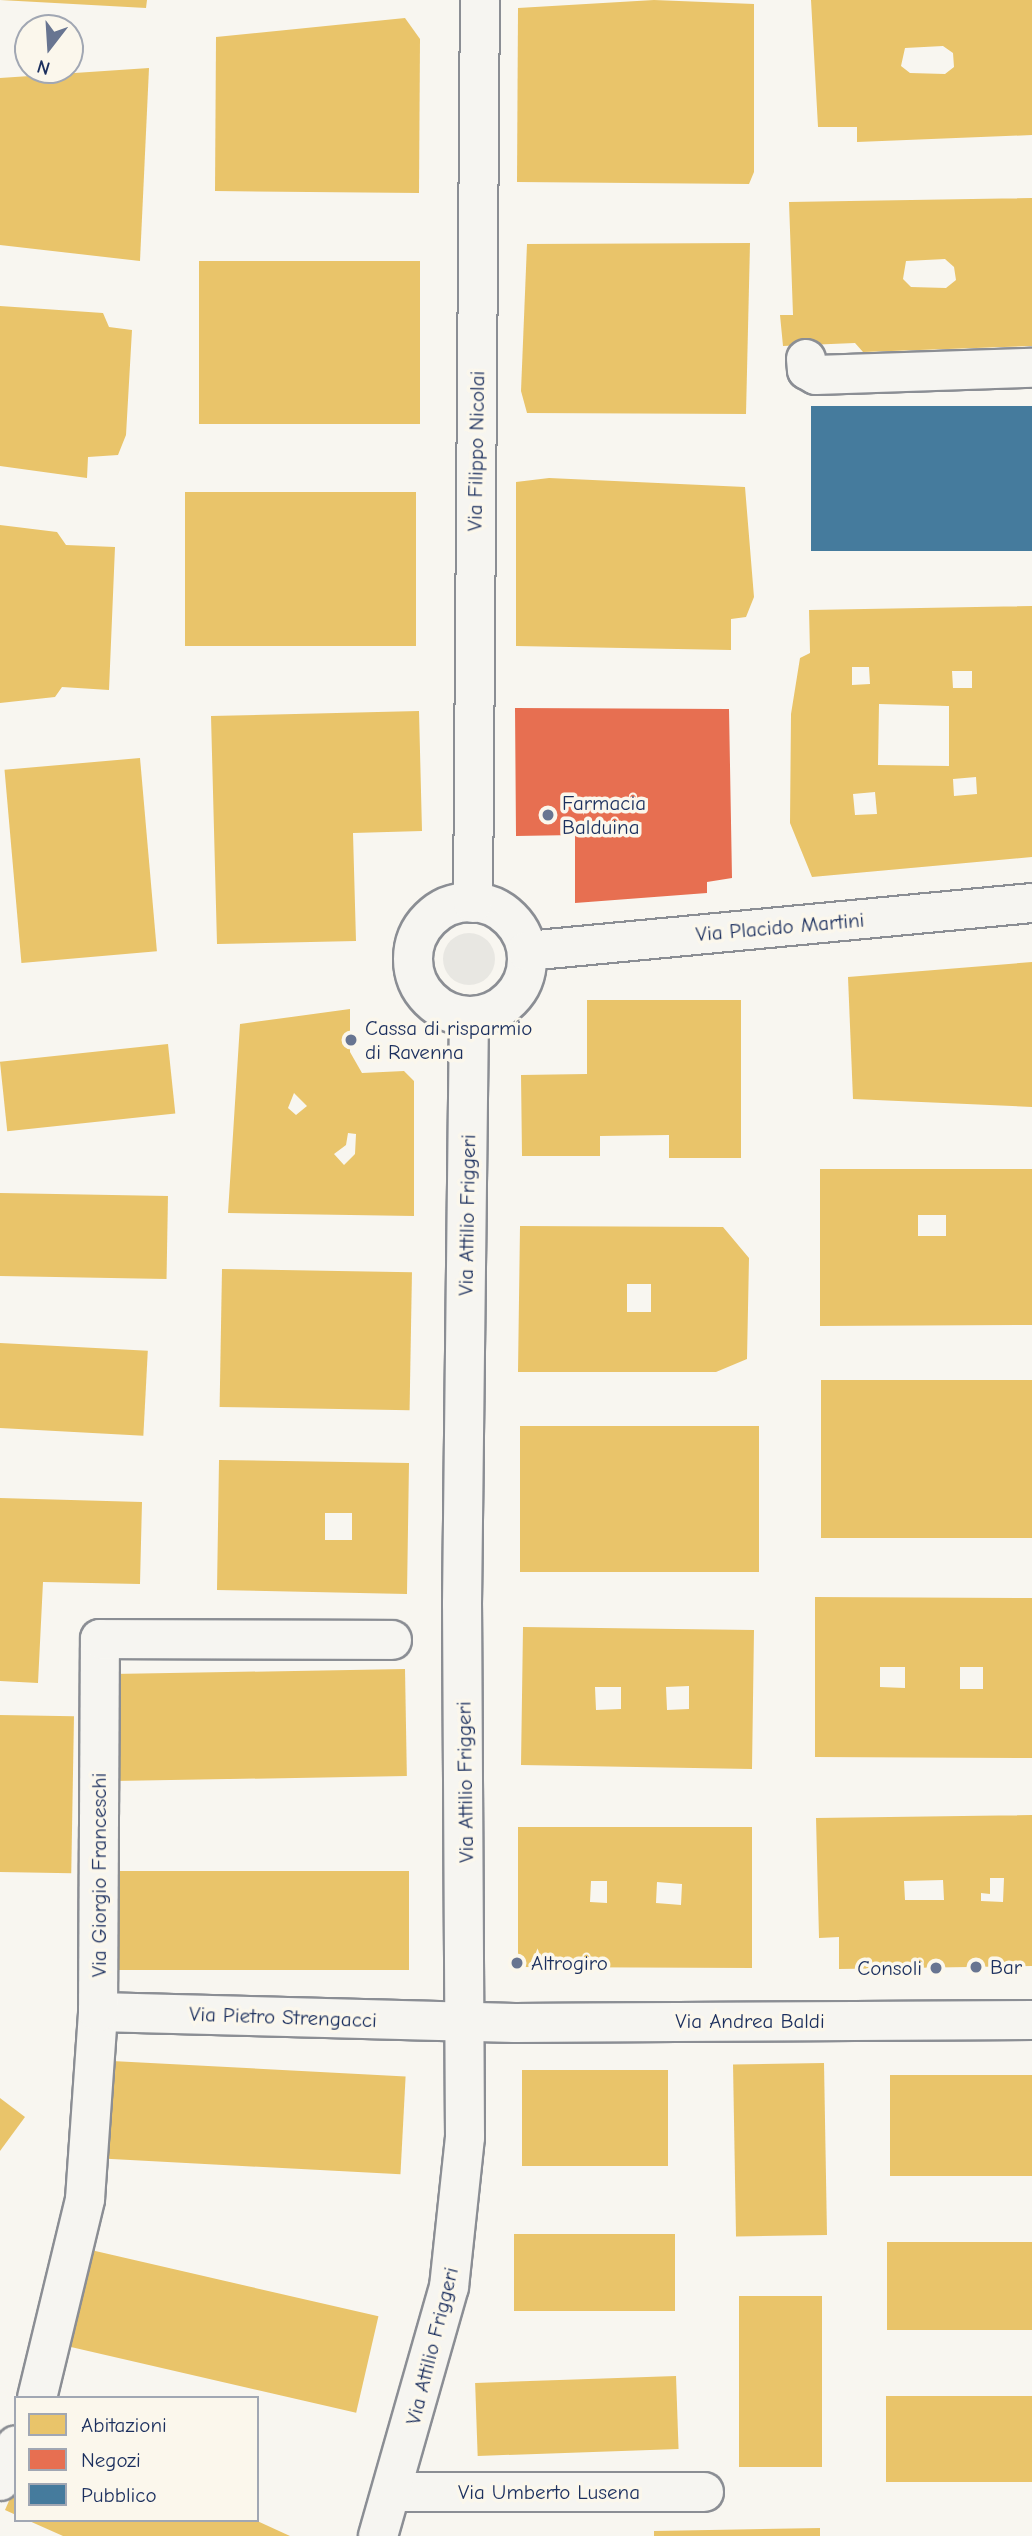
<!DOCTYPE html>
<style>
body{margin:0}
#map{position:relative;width:1032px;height:2536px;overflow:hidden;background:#f8f6f0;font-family:"Comic Neue",sans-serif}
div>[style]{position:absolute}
.green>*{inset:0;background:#e8e7e2}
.round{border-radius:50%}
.homes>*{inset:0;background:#e9c46a;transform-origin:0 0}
.shops>*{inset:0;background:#e76f51}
.public>*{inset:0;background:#457b9d;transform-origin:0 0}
.roads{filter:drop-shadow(2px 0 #8b8e94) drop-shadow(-2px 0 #8b8e94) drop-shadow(0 2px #8b8e94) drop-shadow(0 -2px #8b8e94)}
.minor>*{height:38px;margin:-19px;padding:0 19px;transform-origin:19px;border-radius:19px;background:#f6f5f1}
.minor>.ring{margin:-19px;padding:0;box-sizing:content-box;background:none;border:38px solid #f6f5f1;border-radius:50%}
.dots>*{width:19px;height:19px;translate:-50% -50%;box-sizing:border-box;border:4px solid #fbf7ec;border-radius:50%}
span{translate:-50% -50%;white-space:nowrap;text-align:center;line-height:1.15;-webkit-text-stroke:7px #fbf7ec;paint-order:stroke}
.street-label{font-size:21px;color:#1b2f5e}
.poi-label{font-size:21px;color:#1b2f5e}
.left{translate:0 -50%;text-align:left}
.right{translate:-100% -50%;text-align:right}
.legend{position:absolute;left:14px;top:2396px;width:245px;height:126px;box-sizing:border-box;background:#fbf7ec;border:2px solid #a1a7b3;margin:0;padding:9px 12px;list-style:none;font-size:21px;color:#1b2f5e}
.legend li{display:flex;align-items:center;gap:14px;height:35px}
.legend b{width:35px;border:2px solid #a1a7b3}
.north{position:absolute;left:14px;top:14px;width:70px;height:70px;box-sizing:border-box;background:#fbf7ec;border:2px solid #a1a7b3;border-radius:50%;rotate:197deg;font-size:19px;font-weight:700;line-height:28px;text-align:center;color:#1b2f5e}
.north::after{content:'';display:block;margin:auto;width:24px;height:32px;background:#687591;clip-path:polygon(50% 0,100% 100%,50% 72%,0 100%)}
</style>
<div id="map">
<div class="green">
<div class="round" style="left:443px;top:933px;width:52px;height:52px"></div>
</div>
<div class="homes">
<div style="clip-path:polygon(0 0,147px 0,146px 8px)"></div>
<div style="clip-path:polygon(654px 0,754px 4px,754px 172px,749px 184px,517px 182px,518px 8px)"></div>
<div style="clip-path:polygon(evenodd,811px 0,1032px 0,1032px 135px,857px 142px,857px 127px,818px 127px,811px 0,943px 46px,953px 53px,954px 67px,945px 74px,910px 73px,901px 66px,905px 48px,943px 46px)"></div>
<div style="clip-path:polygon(405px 18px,420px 39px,419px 193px,215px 191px,216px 37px)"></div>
<div style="clip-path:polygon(149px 68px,140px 261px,0 245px,0 78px)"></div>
<div style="clip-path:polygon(evenodd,1032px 198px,1032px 346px,863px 352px,855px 343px,783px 346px,780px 315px,793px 315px,789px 202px,1032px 198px,945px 259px,954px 267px,956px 280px,946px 288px,911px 287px,903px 279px,906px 261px,945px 259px)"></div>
<div style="clip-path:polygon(750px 243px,746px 414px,527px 413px,521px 391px,527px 244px)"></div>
<div style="left:199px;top:261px;width:221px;height:163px"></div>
<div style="clip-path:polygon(0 306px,103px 313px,109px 327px,132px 330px,126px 435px,118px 455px,88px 457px,87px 478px,0 466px)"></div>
<div style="clip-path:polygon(549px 478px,745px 487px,754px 597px,746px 617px,731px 619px,731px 650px,516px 646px,516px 482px)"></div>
<div style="left:416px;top:492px;width:154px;height:231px;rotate:90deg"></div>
<div style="clip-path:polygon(0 525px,57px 532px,66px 545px,115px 547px,109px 690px,62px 687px,55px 697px,0 703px)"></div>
<div style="clip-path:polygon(evenodd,1032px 606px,1032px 857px,812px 877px,790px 823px,791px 714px,800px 658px,810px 653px,809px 610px,1032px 606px,852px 667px,869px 667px,870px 684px,852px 685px,852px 667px,1032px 606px,952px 671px,972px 671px,972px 688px,953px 688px,952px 671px,1032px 606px,879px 704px,949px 706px,949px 766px,878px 765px,879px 704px,1032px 606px,976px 777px,977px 794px,954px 796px,953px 779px,976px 777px,1032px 606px,875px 792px,877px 814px,855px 815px,853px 794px,875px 792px)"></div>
<div style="clip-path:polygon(419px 711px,422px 831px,353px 833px,356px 941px,217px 944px,211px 716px)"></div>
<div style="left:140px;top:758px;width:194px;height:136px;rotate:85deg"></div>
<div style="clip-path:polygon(1032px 962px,1032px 1107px,853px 1099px,848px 977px)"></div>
<div style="clip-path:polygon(587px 1000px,741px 1000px,741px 1158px,669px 1158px,669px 1135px,600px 1136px,600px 1156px,522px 1156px,521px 1075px,587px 1074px)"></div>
<div style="clip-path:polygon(evenodd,350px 1009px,350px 1052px,362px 1073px,404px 1071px,414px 1081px,414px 1216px,228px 1213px,240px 1024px,350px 1009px,294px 1093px,307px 1106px,296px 1115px,288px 1108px,294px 1093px,350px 1009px,348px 1133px,356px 1134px,355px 1154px,344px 1165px,334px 1154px,346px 1145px,348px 1133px)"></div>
<div style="left:168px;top:1044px;width:70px;height:169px;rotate:84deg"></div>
<div style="clip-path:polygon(evenodd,820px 1169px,1032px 1169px,1032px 1325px,820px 1326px,820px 1169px,918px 1215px,946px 1215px,946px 1236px,918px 1236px,918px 1215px)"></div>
<div style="left:0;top:1193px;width:168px;height:83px;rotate:1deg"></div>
<div style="clip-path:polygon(evenodd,520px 1226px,723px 1227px,749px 1258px,747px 1359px,716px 1372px,518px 1372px,520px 1226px,627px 1284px,651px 1284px,651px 1312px,627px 1312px,627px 1284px)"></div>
<div style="left:222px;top:1269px;width:190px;height:138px;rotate:1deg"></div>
<div style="left:0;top:1343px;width:148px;height:85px;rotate:3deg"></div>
<div style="left:1032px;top:1380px;width:158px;height:211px;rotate:90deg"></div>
<div style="left:520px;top:1426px;width:239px;height:146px"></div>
<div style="clip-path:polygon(evenodd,219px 1460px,409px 1463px,407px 1594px,217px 1590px,219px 1460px,325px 1513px,352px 1513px,352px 1540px,325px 1540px,325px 1513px)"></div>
<div style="clip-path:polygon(0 1498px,142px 1502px,140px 1584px,43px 1582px,38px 1683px,0 1681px)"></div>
<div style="clip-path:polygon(evenodd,815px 1597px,1032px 1598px,1032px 1758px,815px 1757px,815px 1597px,880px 1667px,905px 1667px,905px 1688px,880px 1687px,880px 1667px,815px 1597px,960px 1667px,983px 1667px,983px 1689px,960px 1689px,960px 1667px)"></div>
<div style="clip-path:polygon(evenodd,523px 1627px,754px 1630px,752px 1769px,521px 1765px,523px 1627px,689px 1686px,689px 1709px,667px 1710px,666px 1687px,689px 1686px,523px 1627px,595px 1687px,621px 1687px,621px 1709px,596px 1710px,595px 1687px)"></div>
<div style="left:405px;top:1669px;width:107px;height:293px;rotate:89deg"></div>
<div style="left:0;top:1715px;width:74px;height:157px;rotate:1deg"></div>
<div style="clip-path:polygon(evenodd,1032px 1815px,1032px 1966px,839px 1969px,839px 1937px,819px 1938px,816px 1818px,1032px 1815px,990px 1878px,1004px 1878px,1003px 1902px,981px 1901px,981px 1893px,990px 1894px,990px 1878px,1032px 1815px,943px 1880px,944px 1900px,905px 1900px,904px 1881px,943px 1880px)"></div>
<div style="clip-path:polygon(evenodd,518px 1827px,752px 1827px,752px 1968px,518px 1967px,518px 1827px,591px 1881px,607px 1881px,607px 1903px,590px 1902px,591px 1881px,518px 1827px,657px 1882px,682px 1884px,681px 1905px,656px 1903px,657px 1882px)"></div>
<div style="left:115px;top:1871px;width:294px;height:99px"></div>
<div style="left:112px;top:2061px;width:294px;height:98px;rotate:3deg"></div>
<div style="left:824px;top:2063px;width:172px;height:91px;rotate:89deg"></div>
<div style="left:522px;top:2070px;width:146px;height:96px"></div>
<div style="left:890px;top:2075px;width:142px;height:101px"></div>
<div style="clip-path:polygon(0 2098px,25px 2117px,0 2151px)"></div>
<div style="left:514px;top:2234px;width:161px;height:77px"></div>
<div style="left:887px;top:2242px;width:145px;height:88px"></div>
<div style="left:91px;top:2250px;width:295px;height:99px;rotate:13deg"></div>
<div style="left:739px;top:2296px;width:83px;height:171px"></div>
<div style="left:676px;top:2376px;width:73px;height:201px;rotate:88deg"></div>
<div style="left:1032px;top:2396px;width:86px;height:146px;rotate:90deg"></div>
<div style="clip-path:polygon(16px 2485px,16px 2515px,5px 2510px)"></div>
<div style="clip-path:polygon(27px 2520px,255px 2520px,290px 2536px,63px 2536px)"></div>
<div style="clip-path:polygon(820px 2528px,820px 2536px,654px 2536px,654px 2531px)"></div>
</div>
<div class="shops">
<div style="clip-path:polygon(515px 708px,729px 709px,732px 878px,707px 882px,707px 893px,575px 903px,575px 835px,516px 836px)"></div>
</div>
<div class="public">
<div style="left:1032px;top:406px;width:145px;height:221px;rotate:90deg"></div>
</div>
<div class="roads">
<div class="minor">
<div style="left:806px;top:359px;width:11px;rotate:85deg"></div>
<div style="left:807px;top:370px;width:10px;rotate:29deg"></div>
<div style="left:816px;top:375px;width:216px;rotate:-1.9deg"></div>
<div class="ring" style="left:413px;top:902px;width:76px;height:76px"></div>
<div style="left:473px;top:903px;width:903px;rotate:-89.56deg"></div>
<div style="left:527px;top:951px;width:507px;rotate:-5.43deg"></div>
<div style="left:98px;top:2012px;width:417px;rotate:1.5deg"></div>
<div style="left:515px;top:2023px;width:517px;rotate:-0.33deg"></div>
<div style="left:37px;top:2398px;width:205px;rotate:-76.4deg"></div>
<div style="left:85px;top:2199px;width:187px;rotate:-86deg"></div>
<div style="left:98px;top:2012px;width:373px;rotate:-89.7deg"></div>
<div style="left:100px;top:1639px;width:292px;rotate:0.2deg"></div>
<div style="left:0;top:2481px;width:39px;rotate:-66deg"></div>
<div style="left:393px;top:2492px;width:311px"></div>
<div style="left:378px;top:2536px;width:259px;rotate:-74.1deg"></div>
<div style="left:449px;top:2287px;width:151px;rotate:-83.9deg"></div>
<div style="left:465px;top:2137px;width:533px;rotate:-90.32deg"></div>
<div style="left:462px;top:1604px;width:587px;rotate:-89.32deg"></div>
</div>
</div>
<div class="dots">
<div style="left:548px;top:815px;background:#687591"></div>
<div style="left:351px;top:1040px;background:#687591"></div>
<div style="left:517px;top:1963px;background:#687591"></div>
<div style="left:976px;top:1967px;background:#687591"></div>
<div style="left:936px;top:1968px;background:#687591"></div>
</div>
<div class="street-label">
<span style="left:476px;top:451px;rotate:-89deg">Via Filippo Nicolai</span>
<span style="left:780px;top:927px;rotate:-5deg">Via Placido Martini</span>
<span style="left:467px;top:1215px;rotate:-89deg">Via Attilio Friggeri</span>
<span style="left:465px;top:1782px;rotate:-91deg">Via Attilio Friggeri</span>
<span style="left:99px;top:1875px;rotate:-90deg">Via Giorgio Franceschi</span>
<span style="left:283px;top:2017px;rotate:2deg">Via Pietro Strengacci</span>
<span style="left:750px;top:2021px">Via Andrea Baldi</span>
<span style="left:432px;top:2346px;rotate:-76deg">Via Attilio Friggeri</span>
<span style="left:549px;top:2492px">Via Umberto Lusena</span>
</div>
<div class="poi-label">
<span class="left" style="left:562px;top:815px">Farmacia<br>Balduina</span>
<span class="left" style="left:365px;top:1040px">Cassa di risparmio<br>di Ravenna</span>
<span class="left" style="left:531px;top:1963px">Altrogiro</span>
<span class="left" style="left:990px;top:1967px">Bar</span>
<span class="right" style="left:922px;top:1968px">Consoli</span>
</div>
<ul class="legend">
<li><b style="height:19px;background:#e9c46a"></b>Abitazioni</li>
<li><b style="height:19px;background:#e76f51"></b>Negozi</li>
<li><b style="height:19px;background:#457b9d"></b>Pubblico</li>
</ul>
<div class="north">N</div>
</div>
